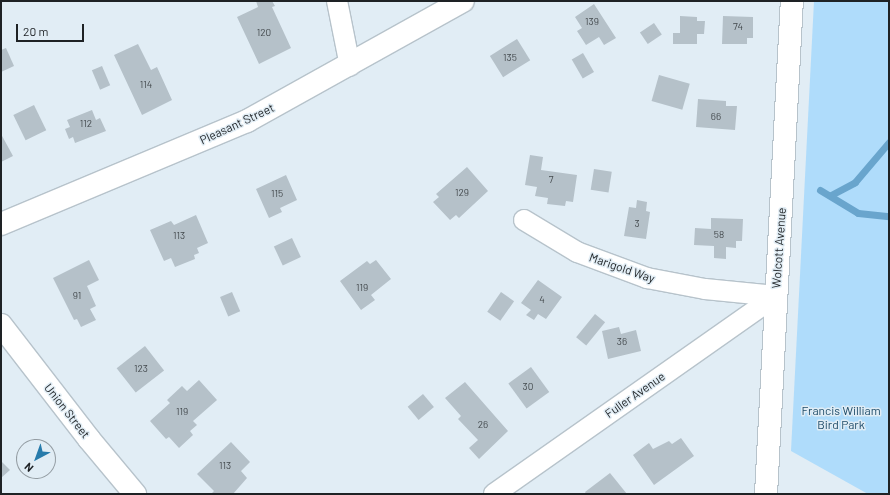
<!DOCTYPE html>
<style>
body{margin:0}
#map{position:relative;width:890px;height:495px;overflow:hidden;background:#e1edf5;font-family:Barlow,sans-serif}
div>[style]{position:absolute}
.green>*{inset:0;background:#afdcfb}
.stream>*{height:7px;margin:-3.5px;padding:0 3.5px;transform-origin:3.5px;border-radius:3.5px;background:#69a5cd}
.building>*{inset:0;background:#b5c1c9;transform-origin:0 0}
.roads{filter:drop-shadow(1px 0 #b7c3cb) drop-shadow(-1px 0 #b7c3cb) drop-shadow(0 1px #b7c3cb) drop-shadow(0 -1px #b7c3cb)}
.minor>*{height:20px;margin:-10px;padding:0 10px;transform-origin:10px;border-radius:10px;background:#fff}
.tertiary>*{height:22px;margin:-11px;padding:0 11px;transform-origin:11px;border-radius:11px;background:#fff}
.secondary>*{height:22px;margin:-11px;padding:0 11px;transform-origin:11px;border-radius:11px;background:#fff}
span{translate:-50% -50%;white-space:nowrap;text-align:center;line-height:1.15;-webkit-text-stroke:3px #e1edf5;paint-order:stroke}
.number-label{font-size:10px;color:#444a4e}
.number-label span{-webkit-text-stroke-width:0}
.street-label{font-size:12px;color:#1e2225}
.park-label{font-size:12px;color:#1d4b68}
.frame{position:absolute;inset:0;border:2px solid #1e2225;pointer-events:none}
.north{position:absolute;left:16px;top:439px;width:40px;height:40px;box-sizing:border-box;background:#e1edf5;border:1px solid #939ca2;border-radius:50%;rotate:221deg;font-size:11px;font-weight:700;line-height:16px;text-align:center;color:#1e2225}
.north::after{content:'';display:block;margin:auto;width:14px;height:18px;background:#277bab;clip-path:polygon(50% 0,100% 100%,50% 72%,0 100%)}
.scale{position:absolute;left:16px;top:24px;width:68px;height:18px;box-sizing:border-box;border:2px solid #1e2225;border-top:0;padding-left:5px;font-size:12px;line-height:14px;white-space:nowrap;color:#1e2225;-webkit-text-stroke:3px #e1edf5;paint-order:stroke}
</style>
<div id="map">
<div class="green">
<div style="clip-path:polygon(814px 1px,889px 1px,889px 494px,868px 494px,791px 451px)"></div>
</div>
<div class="stream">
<div style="left:820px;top:190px;width:44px;rotate:31.2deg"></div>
<div style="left:858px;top:213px;width:31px;rotate:6deg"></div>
<div style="left:831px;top:195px;width:27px;rotate:-28deg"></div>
<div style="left:855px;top:182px;width:52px;rotate:-49.6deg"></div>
</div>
<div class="building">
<div style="clip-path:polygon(256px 1px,272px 1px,275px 6px,272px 7px,291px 48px,259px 64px,237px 17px,258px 7px)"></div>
<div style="clip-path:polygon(594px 4px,616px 38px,604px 45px,599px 37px,586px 45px,577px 31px,582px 28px,575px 17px)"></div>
<div style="clip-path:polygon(680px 16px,697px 17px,697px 21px,705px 21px,704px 34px,697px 34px,697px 44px,673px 44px,673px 33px,680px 33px)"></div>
<div style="clip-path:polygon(723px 16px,753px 17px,753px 38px,747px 38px,747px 44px,722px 44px)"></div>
<div style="left:654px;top:23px;width:14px;height:17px;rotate:56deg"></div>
<div style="left:517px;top:39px;width:25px;height:32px;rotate:58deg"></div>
<div style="clip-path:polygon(138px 44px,151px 70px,157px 67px,172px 100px,142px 115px,114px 55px)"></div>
<div style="clip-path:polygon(6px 48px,14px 66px,1px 72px,1px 50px)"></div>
<div style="left:583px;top:53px;width:22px;height:13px;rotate:60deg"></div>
<div style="left:102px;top:66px;width:21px;height:11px;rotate:67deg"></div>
<div style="left:659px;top:75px;width:32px;height:27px;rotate:16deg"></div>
<div style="clip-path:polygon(698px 99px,726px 101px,726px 106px,737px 106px,735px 130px,696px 127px)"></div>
<div style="left:34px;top:105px;width:28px;height:23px;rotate:64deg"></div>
<div style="clip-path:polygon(92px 110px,96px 120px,100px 118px,106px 131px,75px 143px,73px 137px,69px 139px,65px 129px,70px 127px,67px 120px)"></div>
<div style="clip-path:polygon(1px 134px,13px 156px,1px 162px)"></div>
<div style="clip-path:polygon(530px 155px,543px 157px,541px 170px,577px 175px,573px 202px,566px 201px,565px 206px,547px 204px,548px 198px,535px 196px,537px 187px,525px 185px)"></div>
<div style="clip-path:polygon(467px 167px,488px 191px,459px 218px,456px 215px,450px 220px,433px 202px,439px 197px,436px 194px)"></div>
<div style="left:594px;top:169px;width:18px;height:21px;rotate:9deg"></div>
<div style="clip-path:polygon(286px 175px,297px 200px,280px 208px,282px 212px,269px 218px,256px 189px)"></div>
<div style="clip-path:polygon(637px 200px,647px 202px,646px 211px,650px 212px,646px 239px,624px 236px,629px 207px,636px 208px)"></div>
<div style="clip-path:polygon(196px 215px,208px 243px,197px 248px,199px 253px,194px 255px,195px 259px,175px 267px,171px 258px,164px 261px,150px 230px,171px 221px,174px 225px)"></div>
<div style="clip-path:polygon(711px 218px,743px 219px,742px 241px,736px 241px,736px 248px,726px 247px,726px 259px,714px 258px,714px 246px,694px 245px,695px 228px,711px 229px)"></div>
<div style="left:292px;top:238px;width:21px;height:20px;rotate:65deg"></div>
<div style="clip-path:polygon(89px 260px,99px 280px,87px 286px,96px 306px,90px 309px,96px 320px,81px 327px,77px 319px,74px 320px,53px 278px)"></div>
<div style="clip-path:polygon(376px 260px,391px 279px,371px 295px,375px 300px,361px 310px,340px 281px,367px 261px,370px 264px)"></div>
<div style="clip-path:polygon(538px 280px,562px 297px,546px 319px,538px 314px,534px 320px,526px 315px,531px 310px,521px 303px)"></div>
<div style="left:232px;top:292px;width:21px;height:13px;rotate:67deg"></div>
<div style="left:501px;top:292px;width:16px;height:24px;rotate:35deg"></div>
<div style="left:595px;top:314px;width:13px;height:30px;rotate:39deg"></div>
<div style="clip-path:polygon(619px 327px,621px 334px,636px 330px,641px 351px,608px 359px,602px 331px)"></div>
<div style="left:145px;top:346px;width:31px;height:36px;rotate:52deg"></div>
<div style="left:531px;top:367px;width:31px;height:28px;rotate:54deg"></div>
<div style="clip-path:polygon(199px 380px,217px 400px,193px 421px,197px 425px,190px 431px,193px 435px,179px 448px,169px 437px,166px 439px,150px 421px,170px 403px,167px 400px,182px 386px,187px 391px)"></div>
<div style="clip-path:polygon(465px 382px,508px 431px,479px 459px,469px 448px,478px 440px,458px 419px,461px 416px,445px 398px)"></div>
<div style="left:423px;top:394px;width:17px;height:20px;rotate:50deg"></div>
<div style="clip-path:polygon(681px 438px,694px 456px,654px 485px,633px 455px,649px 443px,653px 449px,669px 441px,672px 444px)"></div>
<div style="clip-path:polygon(231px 442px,250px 462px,241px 471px,247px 478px,233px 494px,211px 494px,214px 491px,197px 474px)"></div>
<div style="clip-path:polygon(1px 461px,10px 470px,1px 478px)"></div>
<div style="clip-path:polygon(610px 473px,627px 494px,586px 494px,585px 492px)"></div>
</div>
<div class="roads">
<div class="minor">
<div style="left:337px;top:1px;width:66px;rotate:78.7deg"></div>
<div style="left:524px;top:220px;width:62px;rotate:31.1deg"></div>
<div style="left:577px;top:252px;width:75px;rotate:20.4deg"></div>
<div style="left:647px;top:278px;width:59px;rotate:10.7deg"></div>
<div style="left:705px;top:289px;width:71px;rotate:5.6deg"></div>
<div style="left:494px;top:494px;width:345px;rotate:-35.1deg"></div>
</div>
<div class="tertiary">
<div style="left:1px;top:224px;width:267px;rotate:-22.7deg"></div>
<div style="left:247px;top:121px;width:247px;rotate:-29.1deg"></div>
<div style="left:766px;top:494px;width:494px;rotate:-87deg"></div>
</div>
<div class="secondary">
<div style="left:1px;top:325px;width:144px;rotate:52.3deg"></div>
<div style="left:89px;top:439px;width:72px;rotate:50.1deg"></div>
</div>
</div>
<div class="number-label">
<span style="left:592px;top:22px">139</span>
<span style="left:738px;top:27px">74</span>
<span style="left:264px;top:33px">120</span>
<span style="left:510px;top:58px">135</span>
<span style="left:146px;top:85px">114</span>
<span style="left:716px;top:117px">66</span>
<span style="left:86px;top:124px">112</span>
<span style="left:551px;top:180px">7</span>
<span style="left:462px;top:193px">129</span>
<span style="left:277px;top:194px">115</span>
<span style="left:637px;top:224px">3</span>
<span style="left:719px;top:235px">58</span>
<span style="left:179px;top:236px">113</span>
<span style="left:362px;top:288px">119</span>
<span style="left:77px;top:296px">91</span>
<span style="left:542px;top:300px">4</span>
<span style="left:622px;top:342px">36</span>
<span style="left:141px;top:369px">123</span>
<span style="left:528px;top:387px">30</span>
<span style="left:182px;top:412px">119</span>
<span style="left:483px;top:425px">26</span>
<span style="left:225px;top:466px">113</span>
</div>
<div class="street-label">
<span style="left:237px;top:124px;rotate:-25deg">Pleasant Street</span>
<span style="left:779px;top:248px;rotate:-86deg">Wolcott Avenue</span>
<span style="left:622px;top:268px;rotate:19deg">Marigold Way</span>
<span style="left:635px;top:395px;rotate:-35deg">Fuller Avenue</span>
<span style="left:67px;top:411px;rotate:52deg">Union Street</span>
</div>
<div class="park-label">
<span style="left:841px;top:418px">Francis William<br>Bird Park</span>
</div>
<div class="frame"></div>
<div class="north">N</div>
<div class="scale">20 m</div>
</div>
